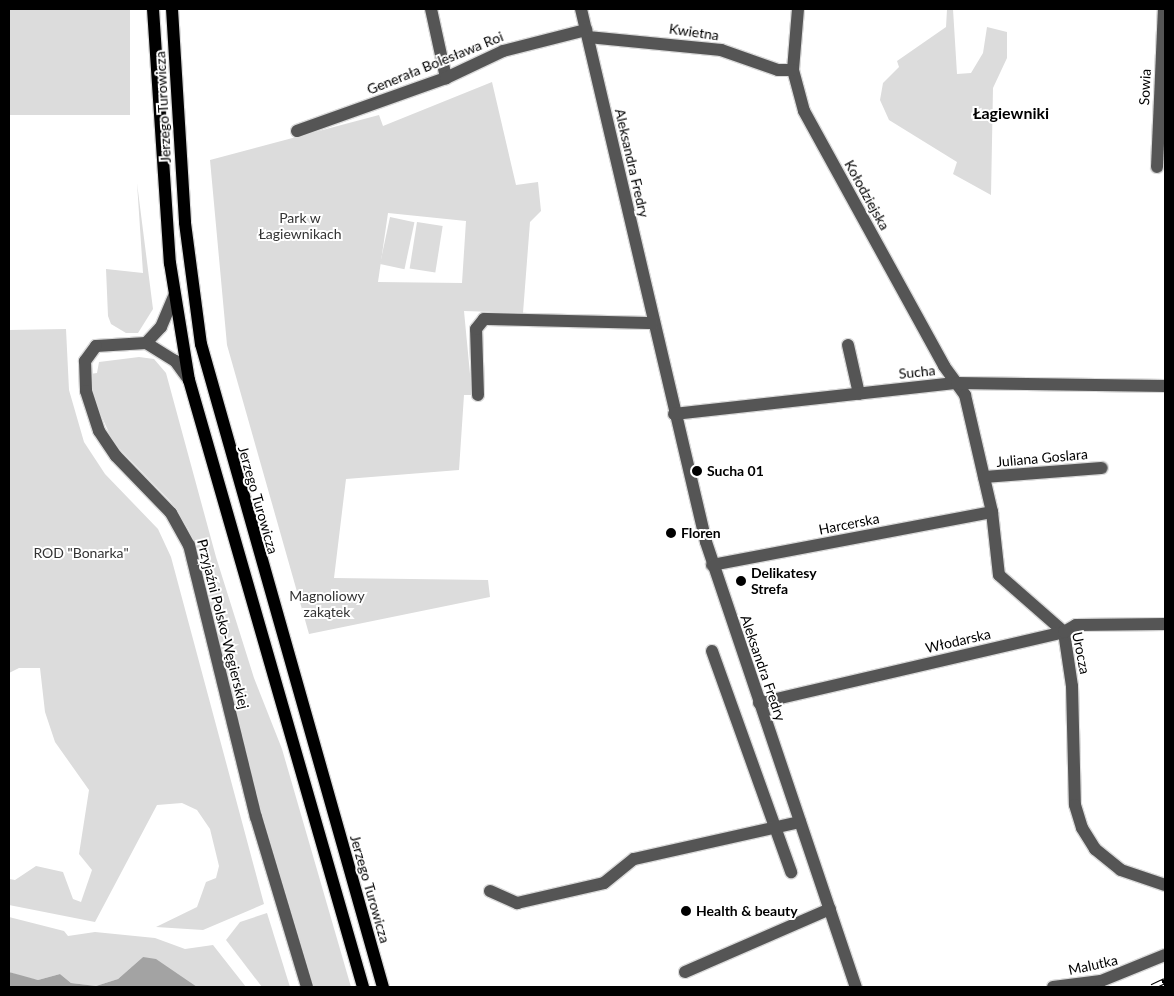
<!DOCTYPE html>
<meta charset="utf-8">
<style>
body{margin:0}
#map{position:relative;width:1174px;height:996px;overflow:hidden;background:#fff;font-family:Lato,sans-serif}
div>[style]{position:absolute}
.green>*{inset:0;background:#dcdcdc;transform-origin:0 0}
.water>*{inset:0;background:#a3a3a3}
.roads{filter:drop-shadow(1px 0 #dbdbdb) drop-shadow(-1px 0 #dbdbdb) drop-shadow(0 1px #dbdbdb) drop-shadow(0 -1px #dbdbdb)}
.minor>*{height:12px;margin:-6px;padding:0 6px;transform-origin:6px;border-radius:6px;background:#555}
.major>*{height:12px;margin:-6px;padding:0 6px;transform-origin:6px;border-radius:6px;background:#000}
.rail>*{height:5.5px;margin-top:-2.75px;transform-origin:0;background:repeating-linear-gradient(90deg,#fff 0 11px,#000 0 22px);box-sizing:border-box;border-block:1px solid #000}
.dots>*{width:14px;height:14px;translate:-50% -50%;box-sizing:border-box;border:2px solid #fff;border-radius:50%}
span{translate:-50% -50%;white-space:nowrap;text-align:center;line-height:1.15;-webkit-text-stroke:4px #fff;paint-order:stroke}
.street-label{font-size:14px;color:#000}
.park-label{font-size:14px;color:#333}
.poi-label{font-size:14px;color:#000;font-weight:700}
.left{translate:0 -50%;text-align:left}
.quarter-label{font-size:16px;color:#000;font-weight:700}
.frame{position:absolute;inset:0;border:10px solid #000;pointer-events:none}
</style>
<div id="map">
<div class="green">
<div style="left:9px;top:9px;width:121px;height:106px"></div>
<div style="clip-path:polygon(947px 9px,953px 9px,957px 74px,971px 73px,983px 53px,987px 27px,1007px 32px,1007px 58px,993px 88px,991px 195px,953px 174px,957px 162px,889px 120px,880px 100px,883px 83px,899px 67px,897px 61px,946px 27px)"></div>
<div style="clip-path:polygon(evenodd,492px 82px,516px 185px,538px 182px,541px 211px,530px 222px,523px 313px,464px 311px,472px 395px,464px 395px,459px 470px,346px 479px,334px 578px,488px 580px,490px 597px,309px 634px,227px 345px,210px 160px,379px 115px,383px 126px,492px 82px,388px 213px,466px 221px,462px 283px,378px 282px,388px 213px)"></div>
<div style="clip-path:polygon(137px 183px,153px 309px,138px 333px,126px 333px,111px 324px,108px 316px,106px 269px,143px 273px)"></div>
<div style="left:390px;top:217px;width:25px;height:48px;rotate:12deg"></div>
<div style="left:417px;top:222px;width:26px;height:47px;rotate:9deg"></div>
<div style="clip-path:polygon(66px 329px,69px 390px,84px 442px,105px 474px,158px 529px,171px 557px,264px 904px,203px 930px,156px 927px,197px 907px,206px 882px,216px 878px,219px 866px,210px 829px,197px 810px,182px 803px,157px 805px,95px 922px,9px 905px,9px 879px,15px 880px,36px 866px,63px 872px,73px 899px,81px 902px,92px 870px,79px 854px,89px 790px,55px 742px,45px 712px,40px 668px,19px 668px,9px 673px,9px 330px)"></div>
<div style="clip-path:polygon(139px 357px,154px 359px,166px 373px,216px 557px,254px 678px,282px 749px,351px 987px,314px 987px,262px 814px,189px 530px,171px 502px,113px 442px,94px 399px,90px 374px,97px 373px,99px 362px)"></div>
<div style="clip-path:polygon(267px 913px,290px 987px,262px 987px,226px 940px,240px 922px)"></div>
<div style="clip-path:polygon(9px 917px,64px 931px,68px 936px,95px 932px,155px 938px,185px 949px,213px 945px,246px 987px,183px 987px,143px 957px,118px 979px,96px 986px,71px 983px,60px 974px,38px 980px,24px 977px,9px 972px)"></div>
</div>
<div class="water">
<div style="clip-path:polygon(143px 957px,156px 959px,197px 987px,9px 987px,9px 972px,38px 980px,60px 974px,71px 983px,96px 986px,118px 979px)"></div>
</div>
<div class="roads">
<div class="minor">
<div style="left:431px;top:9px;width:71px;rotate:77.7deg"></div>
<div style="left:581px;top:9px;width:547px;rotate:76.8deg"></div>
<div style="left:706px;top:542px;width:470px;rotate:71.4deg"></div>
<div style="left:798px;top:9px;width:61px;rotate:94.7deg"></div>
<div style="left:793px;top:70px;width:42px;rotate:75deg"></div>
<div style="left:804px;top:111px;width:291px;rotate:61.2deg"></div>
<div style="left:944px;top:366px;width:36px;rotate:54deg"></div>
<div style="left:965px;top:395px;width:120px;rotate:77deg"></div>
<div style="left:992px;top:512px;width:63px;rotate:83.7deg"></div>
<div style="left:999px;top:575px;width:86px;rotate:41.2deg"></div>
<div style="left:1064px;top:632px;width:55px;rotate:81.6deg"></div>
<div style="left:1072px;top:686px;width:119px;rotate:88.6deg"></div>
<div style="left:1075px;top:805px;width:24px;rotate:73deg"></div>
<div style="left:1082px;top:828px;width:25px;rotate:58deg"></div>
<div style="left:1095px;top:849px;width:33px;rotate:39deg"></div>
<div style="left:1121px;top:870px;width:46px;rotate:18.8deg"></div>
<div style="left:588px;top:37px;width:134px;rotate:5.6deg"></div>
<div style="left:721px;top:50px;width:60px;rotate:19.3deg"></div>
<div style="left:778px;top:70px;width:15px"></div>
<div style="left:297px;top:131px;width:158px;rotate:-19.6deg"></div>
<div style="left:446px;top:78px;width:63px;rotate:-25.3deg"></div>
<div style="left:503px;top:51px;width:86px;rotate:-14.2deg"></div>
<div style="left:1157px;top:167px;width:158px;rotate:-87.5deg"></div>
<div style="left:146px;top:343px;width:22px;rotate:-47deg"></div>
<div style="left:161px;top:327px;width:34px;rotate:-67deg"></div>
<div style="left:848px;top:345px;width:50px;rotate:77.3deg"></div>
<div style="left:189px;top:380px;width:24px;rotate:-126deg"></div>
<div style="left:175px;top:361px;width:34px;rotate:-148deg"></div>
<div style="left:146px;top:343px;width:50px;rotate:176.6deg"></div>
<div style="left:96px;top:346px;width:19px;rotate:126deg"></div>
<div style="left:85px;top:361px;width:30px;rotate:88deg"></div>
<div style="left:86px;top:391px;width:42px;rotate:72deg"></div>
<div style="left:99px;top:431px;width:30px;rotate:56deg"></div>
<div style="left:116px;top:456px;width:79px;rotate:46deg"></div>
<div style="left:171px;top:513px;width:37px;rotate:61deg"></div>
<div style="left:189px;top:545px;width:280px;rotate:76.2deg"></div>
<div style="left:256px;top:817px;width:177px;rotate:73.3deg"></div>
<div style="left:478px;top:395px;width:66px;rotate:-91.7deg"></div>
<div style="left:476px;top:329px;width:13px;rotate:-51deg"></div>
<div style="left:484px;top:319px;width:168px;rotate:1.4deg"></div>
<div style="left:674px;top:414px;width:285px;rotate:-6.3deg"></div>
<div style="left:957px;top:383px;width:208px;rotate:0.8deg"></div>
<div style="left:984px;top:477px;width:118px;rotate:-4.4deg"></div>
<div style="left:712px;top:565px;width:285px;rotate:-10.7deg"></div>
<div style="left:712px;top:651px;width:235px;rotate:70.3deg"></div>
<div style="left:759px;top:703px;width:313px;rotate:-13.1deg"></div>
<div style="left:1064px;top:632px;width:14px;rotate:-30deg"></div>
<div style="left:1076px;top:625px;width:89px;rotate:-0.6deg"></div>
<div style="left:490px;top:891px;width:30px;rotate:24deg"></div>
<div style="left:517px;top:903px;width:89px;rotate:-12.9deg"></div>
<div style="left:604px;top:883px;width:38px;rotate:-39deg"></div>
<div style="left:634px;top:859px;width:170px;rotate:-12.6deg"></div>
<div style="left:685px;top:972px;width:158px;rotate:-23.5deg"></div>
<div style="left:1053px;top:987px;width:48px;rotate:-7.1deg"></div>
<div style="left:1101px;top:981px;width:69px;rotate:-22.1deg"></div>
</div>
<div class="major">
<div style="left:153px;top:9px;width:255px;rotate:86.2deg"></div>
<div style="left:170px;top:263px;width:119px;rotate:80.8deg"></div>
<div style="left:189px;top:380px;width:631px;rotate:74deg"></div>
<div style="left:172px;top:9px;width:214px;rotate:86.5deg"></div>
<div style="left:185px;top:223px;width:122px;rotate:82.5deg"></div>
<div style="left:201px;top:344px;width:668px;rotate:74.2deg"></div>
</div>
</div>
<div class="rail">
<div style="left:1152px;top:987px;width:14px;rotate:-25deg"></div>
</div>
<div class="dots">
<div style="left:697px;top:471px;background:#000"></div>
<div style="left:671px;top:533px;background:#000"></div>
<div style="left:741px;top:581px;background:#000"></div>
<div style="left:686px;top:911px;background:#000"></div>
</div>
<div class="street-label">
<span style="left:694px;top:32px;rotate:8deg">Kwietna</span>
<span style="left:435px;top:63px;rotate:-22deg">Generała Bolesława Roi</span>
<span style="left:1145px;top:87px;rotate:-87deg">Sowia</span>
<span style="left:163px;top:107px;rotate:-93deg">Jerzego Turowicza</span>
<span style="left:632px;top:163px;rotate:77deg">Aleksandra Fredry</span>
<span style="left:867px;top:195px;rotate:61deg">Kołodziejska</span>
<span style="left:917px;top:372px;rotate:-6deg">Sucha</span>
<span style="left:1042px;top:458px;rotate:-5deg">Juliana Goslara</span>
<span style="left:258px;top:500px;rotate:74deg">Jerzego Turowicza</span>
<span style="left:849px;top:524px;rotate:-11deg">Harcerska</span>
<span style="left:223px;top:624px;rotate:76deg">Przyjaźni Polsko-Węgierskiej</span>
<span style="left:958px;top:641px;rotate:-13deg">Włodarska</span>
<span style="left:1081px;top:653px;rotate:79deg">Urocza</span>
<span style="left:763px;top:668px;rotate:71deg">Aleksandra Fredry</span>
<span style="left:370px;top:889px;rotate:74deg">Jerzego Turowicza</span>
<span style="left:1093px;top:965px;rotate:-12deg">Malutka</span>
</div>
<div class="park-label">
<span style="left:300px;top:226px">Park w<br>Łagiewnikach</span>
<span style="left:81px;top:553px">ROD "Bonarka"</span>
<span style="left:327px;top:604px">Magnoliowy<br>zakątek</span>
</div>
<div class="poi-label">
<span class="left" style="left:707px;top:471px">Sucha 01</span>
<span class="left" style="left:681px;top:533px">Floren</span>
<span class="left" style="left:751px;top:581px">Delikatesy<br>Strefa</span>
<span class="left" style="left:696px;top:911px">Health &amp; beauty</span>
</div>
<div class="quarter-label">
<span style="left:1011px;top:113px">Łagiewniki</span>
</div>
<div class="frame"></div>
</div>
